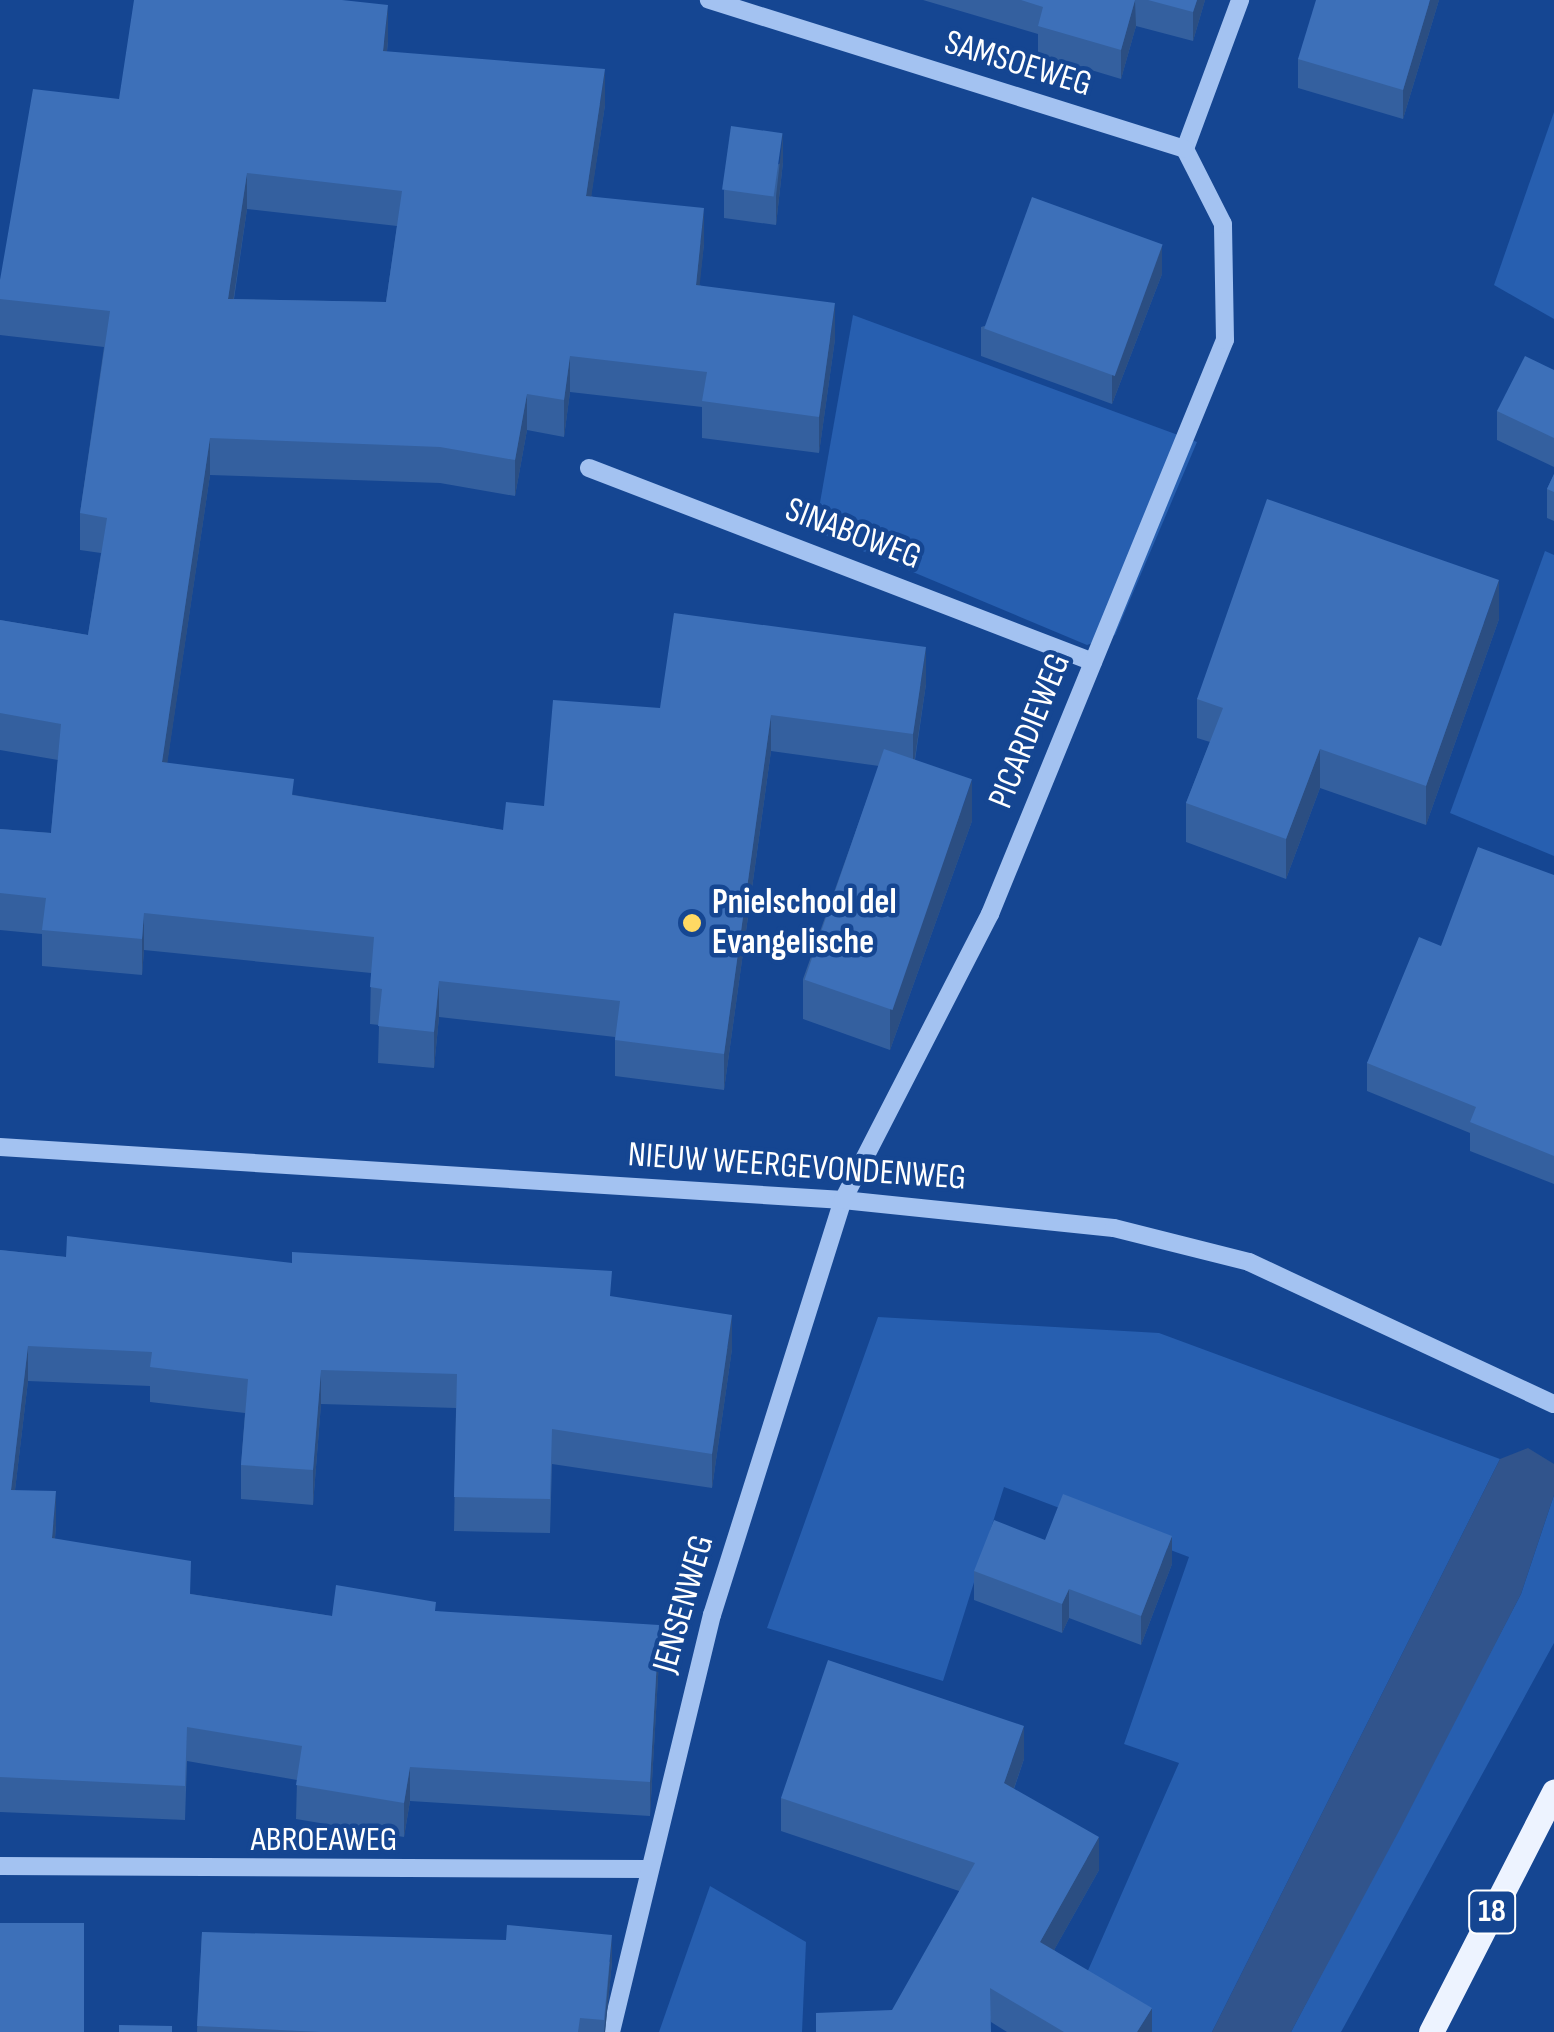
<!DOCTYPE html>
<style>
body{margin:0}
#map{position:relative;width:1554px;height:2032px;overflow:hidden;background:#154692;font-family:"Sofia Sans Condensed",sans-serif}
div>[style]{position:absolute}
.green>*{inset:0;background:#275fb0}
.water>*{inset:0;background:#31548c}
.minor>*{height:18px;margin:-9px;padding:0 9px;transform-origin:9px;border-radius:9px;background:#a3c2f1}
.major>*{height:25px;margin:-12.5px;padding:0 12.5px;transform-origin:12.5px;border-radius:12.5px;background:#edf3ff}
.wall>*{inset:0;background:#34609f}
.shaded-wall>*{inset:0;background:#2b4e82}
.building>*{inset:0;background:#3d70b9;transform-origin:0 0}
.dots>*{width:28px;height:28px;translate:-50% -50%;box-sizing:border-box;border:5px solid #154692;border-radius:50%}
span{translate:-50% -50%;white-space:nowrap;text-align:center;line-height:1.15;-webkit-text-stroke:9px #154692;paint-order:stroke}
.shield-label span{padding:2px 8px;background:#154692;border:2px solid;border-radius:8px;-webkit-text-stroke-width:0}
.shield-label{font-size:32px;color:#fff;font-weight:700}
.street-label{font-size:35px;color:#fff}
.poi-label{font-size:35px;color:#fff;font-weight:700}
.left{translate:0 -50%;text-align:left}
</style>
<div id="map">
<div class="green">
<div style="clip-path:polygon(1554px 112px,1554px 319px,1494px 285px)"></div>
<div style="clip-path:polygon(853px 315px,1197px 442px,1115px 635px,1087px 645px,815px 531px)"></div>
<div style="clip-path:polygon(1545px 551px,1554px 555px,1554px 856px,1450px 813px)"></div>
<div style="clip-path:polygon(878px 1317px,1159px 1333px,1500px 1459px,1212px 2032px,1061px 2032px,1179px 1763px,1124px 1744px,1189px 1557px,1004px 1487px,943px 1681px,767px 1628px)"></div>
<div style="clip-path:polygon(1554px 1495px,1554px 1643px,1341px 2032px,1291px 2032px,1521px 1594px)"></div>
<div style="clip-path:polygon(710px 1886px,806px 1942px,802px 2032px,659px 2032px)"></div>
</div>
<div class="water">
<div style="clip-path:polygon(1528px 1448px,1554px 1464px,1554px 1495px,1521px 1594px,1400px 1829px,1291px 2032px,1212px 2032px,1500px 1459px)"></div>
</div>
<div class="minor">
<div style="left:1185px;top:149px;width:159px;rotate:-69.7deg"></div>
<div style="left:589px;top:468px;width:540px;rotate:21.05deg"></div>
<div style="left:0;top:1147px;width:845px;rotate:3.6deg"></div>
<div style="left:843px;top:1200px;width:272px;rotate:5.9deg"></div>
<div style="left:1114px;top:1228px;width:139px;rotate:14.1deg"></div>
<div style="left:1249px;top:1262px;width:336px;rotate:25deg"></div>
<div style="left:0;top:1866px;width:647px;rotate:0.27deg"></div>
<div style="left:611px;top:2032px;width:429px;rotate:-76.4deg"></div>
<div style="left:712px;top:1615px;width:435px;rotate:-72.5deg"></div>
<div style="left:843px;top:1200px;width:322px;rotate:-62.8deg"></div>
<div style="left:990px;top:914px;width:620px;rotate:-67.74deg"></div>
<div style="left:1225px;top:340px;width:116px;rotate:-91deg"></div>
<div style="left:1223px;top:224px;width:84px;rotate:-116.9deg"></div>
<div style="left:1185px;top:149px;width:499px;rotate:-162.6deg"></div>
</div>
<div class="major">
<div style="left:1431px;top:2032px;width:270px;rotate:-62.9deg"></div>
</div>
<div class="wall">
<div style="clip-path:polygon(923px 0,1205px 0,1193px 41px,1136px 26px,1121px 79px,1038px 54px,1038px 34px)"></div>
<div style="clip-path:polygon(1439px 0,1403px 119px,1298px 88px,1298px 59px)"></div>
<div style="clip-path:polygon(evenodd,388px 41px,387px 52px,605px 105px,591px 196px,704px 244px,699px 285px,835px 339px,819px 453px,702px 438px,702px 407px,570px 392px,564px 437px,527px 430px,515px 496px,440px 483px,210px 475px,167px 763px,294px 795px,503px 830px,544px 806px,660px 708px,926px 684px,915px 760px,972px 821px,890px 1050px,803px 1019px,803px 979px,879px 766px,771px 751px,724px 1090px,615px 1076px,615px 1037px,439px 1017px,434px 1068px,378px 1063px,379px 1025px,370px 1024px,371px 973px,144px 950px,142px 975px,42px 966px,42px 934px,0 930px,0 829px,51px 833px,58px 760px,0 750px,0 620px,88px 635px,101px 553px,80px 550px,80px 513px,104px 347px,0 335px,0 280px,119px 99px,388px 41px,247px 209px,397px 226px,386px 302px,234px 299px,247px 209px)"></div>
<div style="clip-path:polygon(783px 162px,776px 225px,724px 218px,724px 190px)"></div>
<div style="clip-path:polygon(1162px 274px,1112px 404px,981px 356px,981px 327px)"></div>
<div style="clip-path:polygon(1554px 370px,1554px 467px,1497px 440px,1497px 411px)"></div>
<div style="clip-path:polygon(1554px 474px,1554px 521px,1547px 518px,1547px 489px)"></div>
<div style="clip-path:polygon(1499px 619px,1426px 825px,1320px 788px,1286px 879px,1186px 842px,1186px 803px,1210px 742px,1197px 738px,1197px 699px)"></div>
<div style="clip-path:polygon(1554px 875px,1554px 1184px,1470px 1151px,1470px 1133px,1367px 1091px,1367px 1063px,1441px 946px)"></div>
<div style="clip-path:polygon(0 1250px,66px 1257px,292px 1263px,612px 1297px,732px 1349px,712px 1488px,552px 1464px,550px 1533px,454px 1531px,456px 1408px,321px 1404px,313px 1505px,241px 1499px,241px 1465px,245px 1413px,150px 1402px,150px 1386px,28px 1381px,15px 1490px,56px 1525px,55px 1539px,191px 1594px,332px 1616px,436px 1611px,659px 1660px,650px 1816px,410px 1801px,404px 1837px,296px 1819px,297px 1780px,187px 1761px,185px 1820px,0 1812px)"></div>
<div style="clip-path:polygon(1045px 1540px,1172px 1564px,1141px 1645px,1069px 1618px,1062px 1633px,974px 1600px,974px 1571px)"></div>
<div style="clip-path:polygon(1024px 1759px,1014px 1789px,1099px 1870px,1054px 1950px,1152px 2032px,1007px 2032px,991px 2022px,959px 1891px,781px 1831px,781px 1798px)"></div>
<div style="clip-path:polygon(202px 1932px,612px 1962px,605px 2032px,197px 2032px)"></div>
</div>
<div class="shaded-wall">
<div style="clip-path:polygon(1135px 0,1136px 26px,1121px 79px,1121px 50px)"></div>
<div style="clip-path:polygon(1197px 0,1205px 0,1193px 41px,1193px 12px)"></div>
<div style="clip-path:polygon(1430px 0,1439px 0,1403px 119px,1403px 90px)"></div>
<div style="clip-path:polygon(388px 5px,388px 41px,383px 88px,383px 51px)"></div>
<div style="clip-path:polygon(605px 69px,605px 105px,586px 232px,586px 196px)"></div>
<div style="clip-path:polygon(783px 133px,783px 162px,776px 225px,776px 196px)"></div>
<div style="clip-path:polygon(247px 173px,247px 209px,228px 335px,228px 299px)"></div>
<div style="clip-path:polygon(704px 208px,704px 244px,696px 321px,696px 285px)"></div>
<div style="clip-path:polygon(1162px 245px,1162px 274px,1112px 404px,1112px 376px)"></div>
<div style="clip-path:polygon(835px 303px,835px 339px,819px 453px,819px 417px)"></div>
<div style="clip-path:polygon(570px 356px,570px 392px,564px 437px,564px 400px)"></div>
<div style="clip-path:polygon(527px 394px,527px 430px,515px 496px,515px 460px)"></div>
<div style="clip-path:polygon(210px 438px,210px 475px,162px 799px,162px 762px)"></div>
<div style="clip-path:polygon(1499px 580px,1499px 619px,1426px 825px,1426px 786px)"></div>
<div style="clip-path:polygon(926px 647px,926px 684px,913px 770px,913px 734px)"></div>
<div style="clip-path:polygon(771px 715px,771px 751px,724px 1090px,724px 1054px)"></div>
<div style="clip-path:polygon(1320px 749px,1320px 788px,1286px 879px,1286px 839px)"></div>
<div style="clip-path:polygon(972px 780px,972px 821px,890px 1050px,890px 1010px)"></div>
<div style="clip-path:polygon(144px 913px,144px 950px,142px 975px,142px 939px)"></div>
<div style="clip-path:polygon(439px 981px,439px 1017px,434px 1068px,434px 1032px)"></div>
<div style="clip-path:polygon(732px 1315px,732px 1349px,712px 1488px,712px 1454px)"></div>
<div style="clip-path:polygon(28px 1346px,28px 1381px,11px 1524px,11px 1490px)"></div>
<div style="clip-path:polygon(321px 1370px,321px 1404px,313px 1505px,313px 1470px)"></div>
<div style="clip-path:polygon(56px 1491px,56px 1525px,52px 1572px,52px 1538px)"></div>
<div style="clip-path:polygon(1172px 1536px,1172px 1564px,1141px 1645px,1141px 1616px)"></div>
<div style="clip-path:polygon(1069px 1589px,1069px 1618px,1062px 1633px,1062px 1604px)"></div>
<div style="clip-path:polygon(659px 1625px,659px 1660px,650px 1816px,650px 1782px)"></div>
<div style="clip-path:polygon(1024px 1726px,1024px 1759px,1004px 1817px,1004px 1783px)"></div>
<div style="clip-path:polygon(410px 1767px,410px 1801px,404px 1837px,404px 1803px)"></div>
<div style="clip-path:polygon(1099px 1837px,1099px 1870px,1040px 1975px,1040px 1942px)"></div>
<div style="clip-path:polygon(612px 1935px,612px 1962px,605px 2032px,604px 2032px)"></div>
<div style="clip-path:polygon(1152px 2008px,1152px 2032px,1137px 2032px)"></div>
</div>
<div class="building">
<div style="clip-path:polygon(evenodd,134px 0,342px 0,388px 5px,383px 51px,605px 69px,586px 196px,704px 208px,696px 285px,835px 303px,819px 417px,702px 401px,707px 372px,570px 356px,564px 400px,527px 394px,515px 460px,440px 447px,210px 438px,162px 762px,294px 779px,292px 795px,503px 830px,506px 802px,544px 806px,553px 700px,660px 708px,674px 613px,926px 647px,913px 734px,771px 715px,724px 1054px,615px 1040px,620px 1001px,439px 981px,434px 1032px,378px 1026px,382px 989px,370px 987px,374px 937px,144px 913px,142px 939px,42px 930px,46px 898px,0 893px,0 829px,51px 833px,61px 724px,0 713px,0 620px,88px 635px,107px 518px,80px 513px,110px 311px,0 299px,0 280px,33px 89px,119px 99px,134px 0,247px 173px,402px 191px,386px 302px,228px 299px,247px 173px)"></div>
<div style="clip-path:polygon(1021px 0,1135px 0,1121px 50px,1038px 26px,1043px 7px)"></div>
<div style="clip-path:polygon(1148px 0,1197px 0,1193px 12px)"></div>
<div style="clip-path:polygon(1316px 0,1430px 0,1403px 90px,1298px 59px)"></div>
<div style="left:731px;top:126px;width:52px;height:64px;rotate:8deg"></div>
<div style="left:1032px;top:197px;width:139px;height:140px;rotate:20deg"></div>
<div style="clip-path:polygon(1525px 356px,1554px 370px,1554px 438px,1497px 411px)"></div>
<div style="clip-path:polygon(1554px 474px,1554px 492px,1547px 489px)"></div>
<div style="clip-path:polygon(1267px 499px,1499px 580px,1426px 786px,1320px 749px,1286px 839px,1186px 803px,1223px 708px,1197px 699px)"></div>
<div style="left:884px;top:749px;width:93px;height:244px;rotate:19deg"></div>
<div style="clip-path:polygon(1478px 847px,1554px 875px,1554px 1156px,1470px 1122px,1476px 1107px,1367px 1063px,1419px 937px,1441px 946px)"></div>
<div style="clip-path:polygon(67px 1236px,292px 1263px,292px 1252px,612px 1271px,610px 1296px,732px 1315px,712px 1454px,552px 1429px,550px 1499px,454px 1497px,457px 1374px,321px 1370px,313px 1470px,241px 1465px,248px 1379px,150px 1367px,152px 1352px,28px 1346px,11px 1490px,56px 1491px,52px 1538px,191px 1561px,190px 1594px,332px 1616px,336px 1585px,436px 1602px,435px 1611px,659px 1625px,650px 1782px,410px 1767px,404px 1803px,296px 1785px,302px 1746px,187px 1727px,185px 1786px,0 1777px,0 1250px,66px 1257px)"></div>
<div style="clip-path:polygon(1063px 1494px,1172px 1536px,1141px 1616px,1069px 1589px,1062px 1604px,974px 1571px,994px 1520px,1045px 1540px)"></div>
<div style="clip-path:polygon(828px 1660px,1024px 1726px,1004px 1783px,1099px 1837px,1040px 1942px,1152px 2008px,1137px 2032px,1064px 2032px,990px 1988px,991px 2032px,816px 2032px,816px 2013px,892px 2010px,975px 1863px,781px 1798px)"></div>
<div style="left:0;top:1923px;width:84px;height:109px"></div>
<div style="clip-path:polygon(507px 1925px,612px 1935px,604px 2020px,580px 2018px,578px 2032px,321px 2032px,197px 2026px,202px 1932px,506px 1940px)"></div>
<div style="clip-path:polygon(119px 2025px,172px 2026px,172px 2032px,119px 2032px)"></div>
</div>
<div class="dots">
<div style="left:692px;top:923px;background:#ffd963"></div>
</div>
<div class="shield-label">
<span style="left:1492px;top:1912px">18</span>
</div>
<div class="street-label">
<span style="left:1018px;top:64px;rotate:17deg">SAMSOEWEG</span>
<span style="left:853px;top:534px;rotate:21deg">SINABOWEG</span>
<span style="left:1030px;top:731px;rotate:-68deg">PICARDIEWEG</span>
<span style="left:797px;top:1167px;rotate:4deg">NIEUW WEERGEVONDENWEG</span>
<span style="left:684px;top:1604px;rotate:-74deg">JENSENWEG</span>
<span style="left:324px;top:1840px">ABROEAWEG</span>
</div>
<div class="poi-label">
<span class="left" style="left:712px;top:923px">Pnielschool del<br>Evangelische</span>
</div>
</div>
